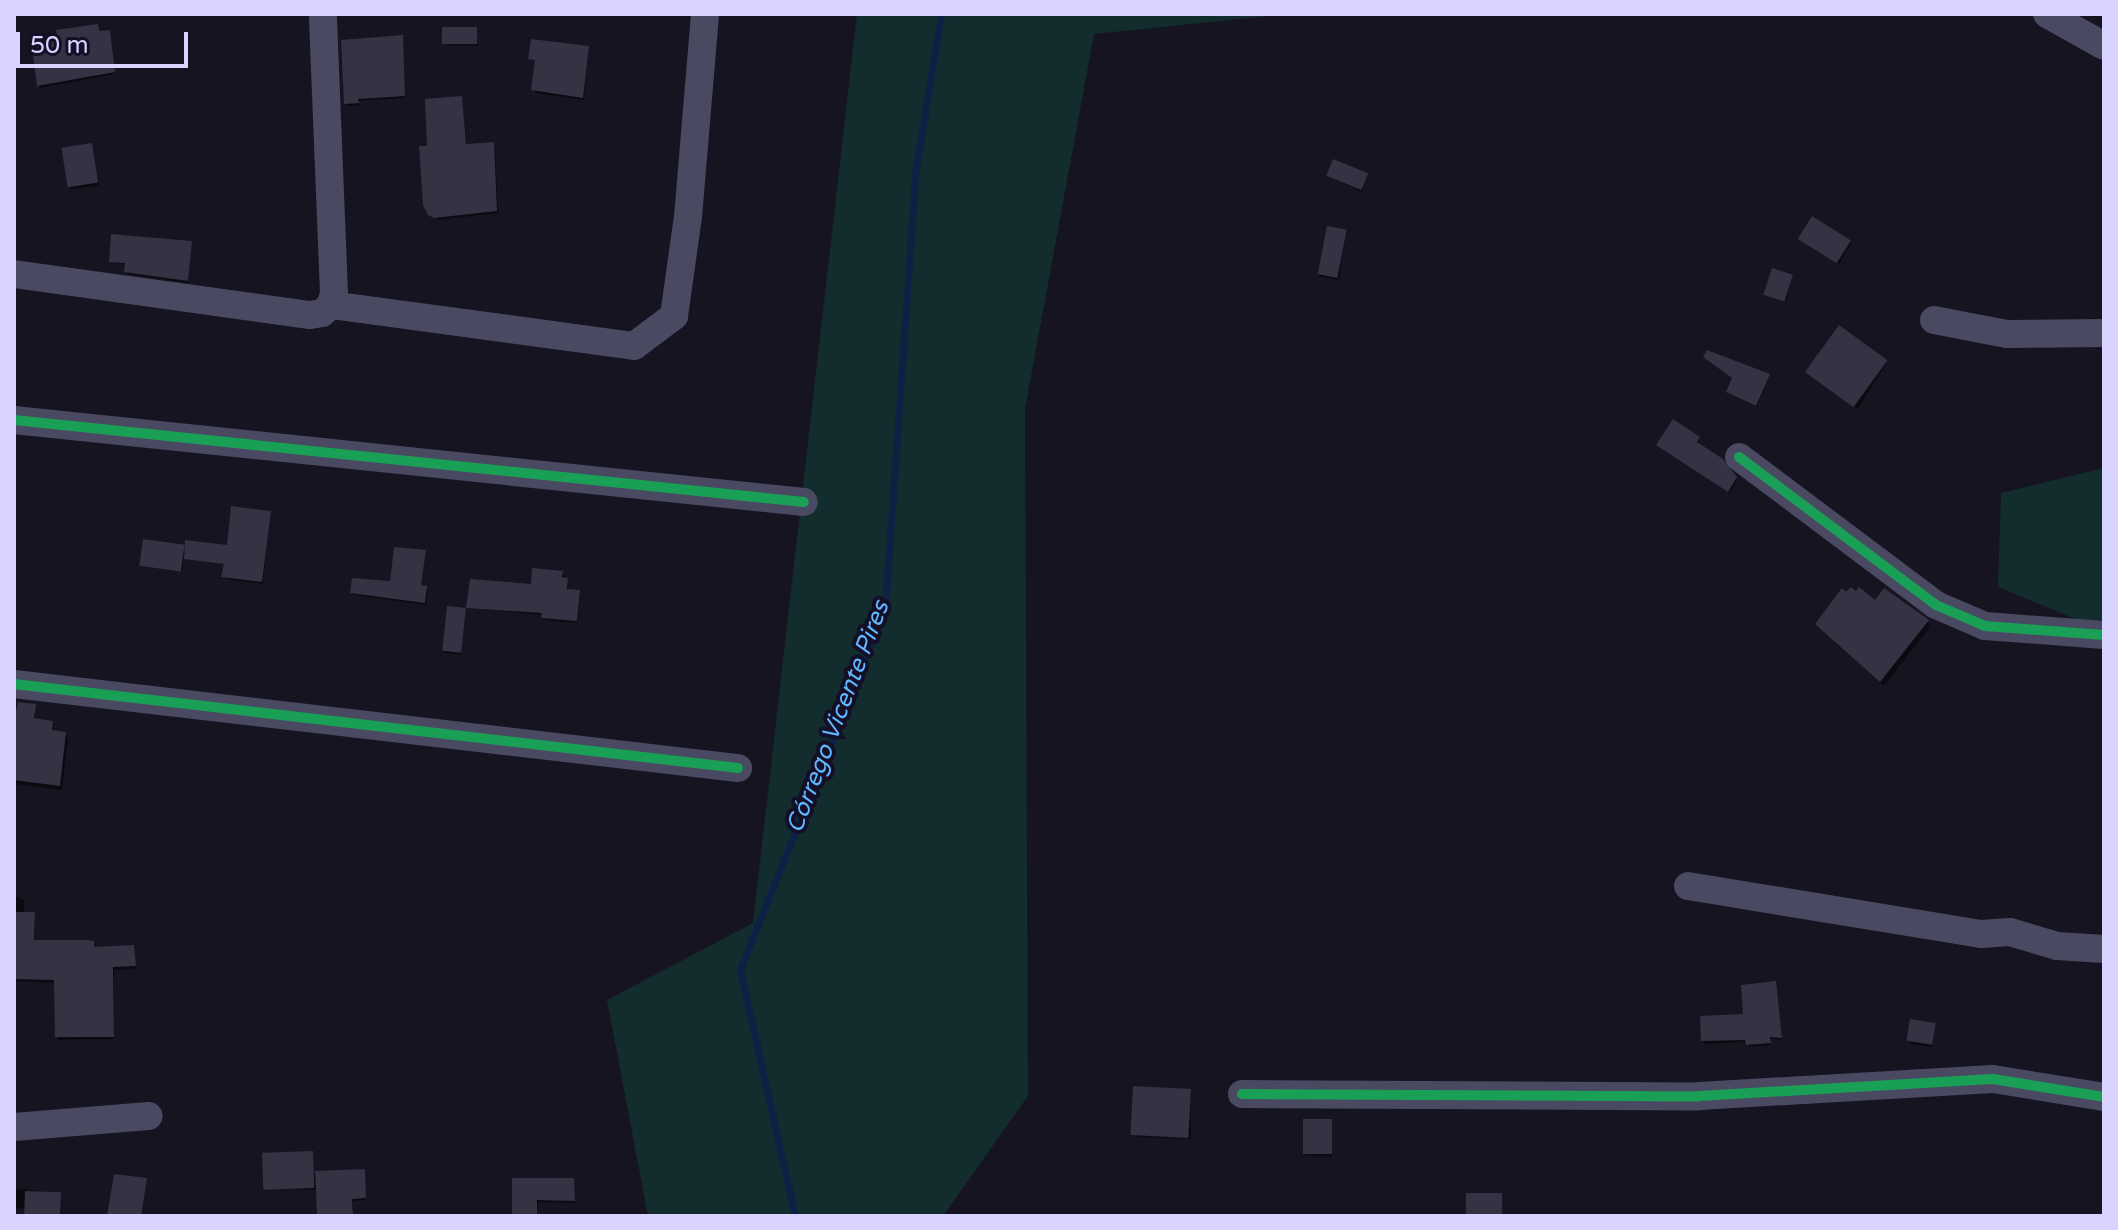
<!DOCTYPE html>
<meta charset="utf-8">
<style>
body{margin:0}
#map{position:relative;width:2118px;height:1230px;overflow:hidden;background:#161421;font-family:"Varela Round",sans-serif}
div>[style]{position:absolute}
.green>*{inset:0;background:#132c2d}
.shadow>*{inset:0;background:#0007}
.stream>*{height:7px;margin:-3.5px;padding:0 3.5px;transform-origin:3.5px;border-radius:3.5px;background:#0d2144}
.building>*{inset:0;background:#343243;transform-origin:0 0}
.minor>*{height:28px;margin:-14px;padding:0 14px;transform-origin:14px;border-radius:14px;background:#4a4962}
.cycleway>*{height:10px;margin:-5px;padding:0 5px;transform-origin:5px;border-radius:5px;background:#1a9f57}
span{translate:-50% -50%;white-space:nowrap;text-align:center;line-height:1.15;-webkit-text-stroke:8px #130f26;paint-order:stroke}
.water-label{font-size:24px;color:#62b6ff;font-style:italic}
.frame{position:absolute;inset:0;border:16px solid #d9d4ff;pointer-events:none}
.scale{position:absolute;left:16px;top:32px;width:172px;height:36px;box-sizing:border-box;border:4px solid #d9d4ff;border-top:0;padding-left:10px;font-size:24px;line-height:28px;white-space:nowrap;color:#d9d4ff;-webkit-text-stroke:6px #130f26;paint-order:stroke}
</style>
<div id="map">
<div class="green">
<div style="clip-path:polygon(857px 14px,1288px 14px,1094px 34px,1025px 409px,1028px 1096px,943px 1216px,648px 1216px,607px 1000px,753px 923px)"></div>
<div style="clip-path:polygon(2104px 468px,2104px 631px,1998px 587px,2001px 493px)"></div>
</div>
<div class="shadow">
<div style="clip-path:polygon(476px 29px,478px 46px,444px 45px)"></div>
<div style="clip-path:polygon(99px 33px,110px 35px,115px 74px,40px 88px,39px 85px)"></div>
<div style="clip-path:polygon(402px 37px,405px 98px,358px 101px,359px 106px,347px 106px,346px 104px)"></div>
<div style="clip-path:polygon(588px 48px,584px 100px,535px 93px,537px 62px,530px 58px)"></div>
<div style="clip-path:polygon(461px 98px,467px 146px,495px 147px,498px 213px,438px 220px,427px 208px,429px 148px)"></div>
<div style="clip-path:polygon(93px 148px,99px 185px,71px 190px,69px 187px)"></div>
<div style="clip-path:polygon(1367px 175px,1362px 192px,1328px 176px)"></div>
<div style="clip-path:polygon(1345px 232px,1339px 280px,1320px 277px,1319px 274px)"></div>
<div style="clip-path:polygon(1800px 239px,1849px 242px,1851px 244px,1839px 264px)"></div>
<div style="clip-path:polygon(191px 243px,188px 283px,128px 274px,127px 265px,111px 261px)"></div>
<div style="clip-path:polygon(1792px 276px,1786px 301px,1766px 293px)"></div>
<div style="clip-path:polygon(1707px 359px,1769px 376px,1757px 407px,1730px 394px,1734px 380px)"></div>
<div style="clip-path:polygon(1887px 362px,1858px 409px,1810px 375px)"></div>
<div style="clip-path:polygon(1699px 438px,1698px 445px,1737px 481px,1730px 493px,1658px 445px)"></div>
<div style="clip-path:polygon(270px 513px,263px 584px,225px 579px,234px 564px,184px 556px,182px 570px,142px 564px,183px 546px,186px 552px,228px 548px)"></div>
<div style="clip-path:polygon(424px 552px,421px 587px,428px 590px,426px 605px,354px 595px,352px 592px,391px 583px)"></div>
<div style="clip-path:polygon(562px 573px,569px 582px,568px 591px,580px 594px,578px 623px,545px 620px,544px 615px,468px 608px)"></div>
<div style="clip-path:polygon(1875px 603px,1927px 622px,1930px 627px,1884px 686px,1817px 624px)"></div>
<div style="clip-path:polygon(465px 610px,461px 655px,445px 653px,444px 651px)"></div>
<div style="clip-path:polygon(34px 706px,36px 721px,52px 723px,54px 732px,65px 734px,68px 739px,62px 790px,14px 784px,14px 723px)"></div>
<div style="clip-path:polygon(14px 896px,24px 900px,24px 914px,35px 917px,35px 942px,93px 943px,95px 949px,133px 947px,136px 969px,114px 970px,114px 1039px,58px 1040px,56px 983px,14px 981px)"></div>
<div style="clip-path:polygon(1775px 983px,1782px 1040px,1770px 1039px,1771px 1045px,1749px 1047px,1748px 1042px,1704px 1044px,1703px 1041px,1746px 1016px)"></div>
<div style="clip-path:polygon(1934px 1025px,1933px 1047px,1910px 1044px,1909px 1041px)"></div>
<div style="clip-path:polygon(1190px 1091px,1191px 1139px,1137px 1137px,1135px 1135px)"></div>
<div style="clip-path:polygon(1330px 1121px,1332px 1157px,1306px 1156px,1304px 1154px)"></div>
<div style="clip-path:polygon(313px 1156px,314px 1173px,364px 1171px,366px 1200px,353px 1201px,353px 1216px,321px 1216px,318px 1190px,267px 1189px,265px 1187px)"></div>
<div style="clip-path:polygon(514px 1180px,573px 1180px,575px 1203px,538px 1202px,537px 1216px,514px 1216px)"></div>
<div style="clip-path:polygon(14px 1188px,60px 1194px,62px 1216px,27px 1216px,27px 1209px,14px 1208px)"></div>
</div>
<div class="stream">
<div style="left:795px;top:1216px;width:253px;rotate:-102.6deg"></div>
<div style="left:740px;top:969px;width:389px;rotate:-68.1deg"></div>
<div style="left:885px;top:608px;width:441px;rotate:-86deg"></div>
<div style="left:916px;top:168px;width:156px;rotate:-80.8deg"></div>
</div>
<div class="building">
<div style="clip-path:polygon(98px 24px,99px 31px,110px 30px,115px 72px,37px 86px,31px 40px,57px 37px,56px 30px)"></div>
<div style="left:477px;top:27px;width:17px;height:35px;rotate:90deg"></div>
<div style="clip-path:polygon(403px 35px,405px 96px,358px 99px,359px 103px,344px 104px,341px 40px)"></div>
<div style="clip-path:polygon(531px 39px,589px 46px,583px 98px,531px 90px,535px 60px,528px 59px)"></div>
<div style="clip-path:polygon(462px 96px,466px 144px,494px 142px,497px 211px,434px 218px,428px 215px,423px 205px,419px 146px,427px 146px,425px 99px)"></div>
<div style="left:92px;top:143px;width:40px;height:31px;rotate:81deg"></div>
<div style="left:1333px;top:159px;width:38px;height:18px;rotate:22deg"></div>
<div style="left:1812px;top:216px;width:46px;height:27px;rotate:32deg"></div>
<div style="left:1327px;top:226px;width:20px;height:49px;rotate:11deg"></div>
<div style="clip-path:polygon(111px 234px,192px 241px,188px 281px,124px 272px,125px 263px,109px 262px)"></div>
<div style="left:1772px;top:268px;width:22px;height:28px;rotate:18deg"></div>
<div style="left:1839px;top:325px;width:60px;height:58px;rotate:36deg"></div>
<div style="clip-path:polygon(1707px 350px,1770px 374px,1756px 406px,1726px 392px,1732px 378px,1703px 357px)"></div>
<div style="clip-path:polygon(1673px 419px,1700px 437px,1697px 442px,1723px 459px,1737px 477px,1728px 492px,1656px 445px)"></div>
<div style="clip-path:polygon(231px 506px,271px 511px,262px 582px,221px 577px,224px 564px,184px 559px,185px 540px,227px 545px)"></div>
<div style="left:143px;top:539px;width:42px;height:27px;rotate:8deg"></div>
<div style="clip-path:polygon(394px 547px,426px 550px,421px 585px,427px 586px,425px 603px,350px 593px,352px 578px,390px 581px)"></div>
<div style="clip-path:polygon(532px 568px,563px 571px,562px 577px,568px 578px,567px 589px,580px 590px,577px 621px,541px 618px,542px 613px,466px 608px,470px 579px,531px 584px)"></div>
<div style="clip-path:polygon(1851px 587px,1856px 591px,1859px 587px,1875px 600px,1884px 588px,1929px 620px,1880px 682px,1815px 624px,1842px 588px,1846px 592px)"></div>
<div style="left:447px;top:606px;width:19px;height:45px;rotate:6deg"></div>
<div style="clip-path:polygon(18px 702px,36px 704px,34px 718px,53px 721px,52px 730px,66px 732px,60px 786px,14px 780px,14px 721px)"></div>
<div style="clip-path:polygon(14px 912px,35px 912px,34px 940px,86px 940px,94px 941px,94px 947px,134px 945px,136px 966px,113px 967px,114px 1037px,55px 1037px,54px 980px,14px 979px)"></div>
<div style="clip-path:polygon(1776px 981px,1782px 1038px,1770px 1037px,1771px 1043px,1746px 1045px,1745px 1040px,1701px 1041px,1700px 1016px,1743px 1014px,1741px 985px)"></div>
<div style="left:1910px;top:1019px;width:26px;height:22px;rotate:9deg"></div>
<div style="left:1133px;top:1086px;width:58px;height:49px;rotate:3deg"></div>
<div style="left:1303px;top:1119px;width:29px;height:35px"></div>
<div style="left:313px;top:1151px;width:37px;height:51px;rotate:88deg"></div>
<div style="clip-path:polygon(365px 1169px,366px 1198px,352px 1199px,353px 1216px,317px 1214px,315px 1171px)"></div>
<div style="clip-path:polygon(114px 1174px,147px 1178px,141px 1216px,107px 1216px)"></div>
<div style="clip-path:polygon(512px 1178px,574px 1178px,575px 1201px,537px 1200px,537px 1216px,512px 1216px)"></div>
<div style="left:25px;top:1191px;width:36px;height:25px;rotate:2deg"></div>
<div style="left:1466px;top:1193px;width:36px;height:23px"></div>
</div>
<div class="minor">
<div style="left:2047px;top:14px;width:65px;rotate:29.3deg"></div>
<div style="left:14px;top:274px;width:299px;rotate:7.9deg"></div>
<div style="left:310px;top:315px;width:12px;rotate:-9deg"></div>
<div style="left:322px;top:313px;width:12px;rotate:-42deg"></div>
<div style="left:331px;top:305px;width:12px;rotate:-76deg"></div>
<div style="left:334px;top:293px;width:279px;rotate:-92.3deg"></div>
<div style="left:331px;top:305px;width:306px;rotate:7.7deg"></div>
<div style="left:634px;top:346px;width:50px;rotate:-36.9deg"></div>
<div style="left:674px;top:316px;width:100px;rotate:-82deg"></div>
<div style="left:688px;top:217px;width:204px;rotate:-85.2deg"></div>
<div style="left:1934px;top:320px;width:74px;rotate:10.9deg"></div>
<div style="left:2007px;top:334px;width:97px;rotate:-0.6deg"></div>
<div style="left:14px;top:420px;width:794px;rotate:5.93deg"></div>
<div style="left:1739px;top:457px;width:246px;rotate:36.9deg"></div>
<div style="left:1936px;top:605px;width:53px;rotate:23.2deg"></div>
<div style="left:1985px;top:626px;width:119px;rotate:4.3deg"></div>
<div style="left:14px;top:684px;width:729px;rotate:6.62deg"></div>
<div style="left:1688px;top:886px;width:297px;rotate:9.3deg"></div>
<div style="left:1981px;top:934px;width:29px;rotate:-4deg"></div>
<div style="left:2010px;top:932px;width:49px;rotate:16.6deg"></div>
<div style="left:2057px;top:946px;width:47px;rotate:3.7deg"></div>
<div style="left:1242px;top:1094px;width:457px;rotate:0.3deg"></div>
<div style="left:1699px;top:1096px;width:294px;rotate:-3.3deg"></div>
<div style="left:1993px;top:1079px;width:112px;rotate:9.2deg"></div>
<div style="left:14px;top:1127px;width:135px;rotate:-4.7deg"></div>
</div>
<div class="cycleway">
<div style="left:14px;top:420px;width:794px;rotate:5.93deg"></div>
<div style="left:1739px;top:457px;width:246px;rotate:36.9deg"></div>
<div style="left:1936px;top:605px;width:53px;rotate:23.2deg"></div>
<div style="left:1985px;top:626px;width:119px;rotate:4.3deg"></div>
<div style="left:14px;top:684px;width:729px;rotate:6.62deg"></div>
<div style="left:1242px;top:1094px;width:457px;rotate:0.3deg"></div>
<div style="left:1699px;top:1096px;width:294px;rotate:-3.3deg"></div>
<div style="left:1993px;top:1079px;width:112px;rotate:9.2deg"></div>
</div>
<div class="water-label">
<span style="left:838px;top:717px;rotate:-69deg">Córrego Vicente Pires</span>
</div>
<div class="frame"></div>
<div class="scale">50 m</div>
</div>
